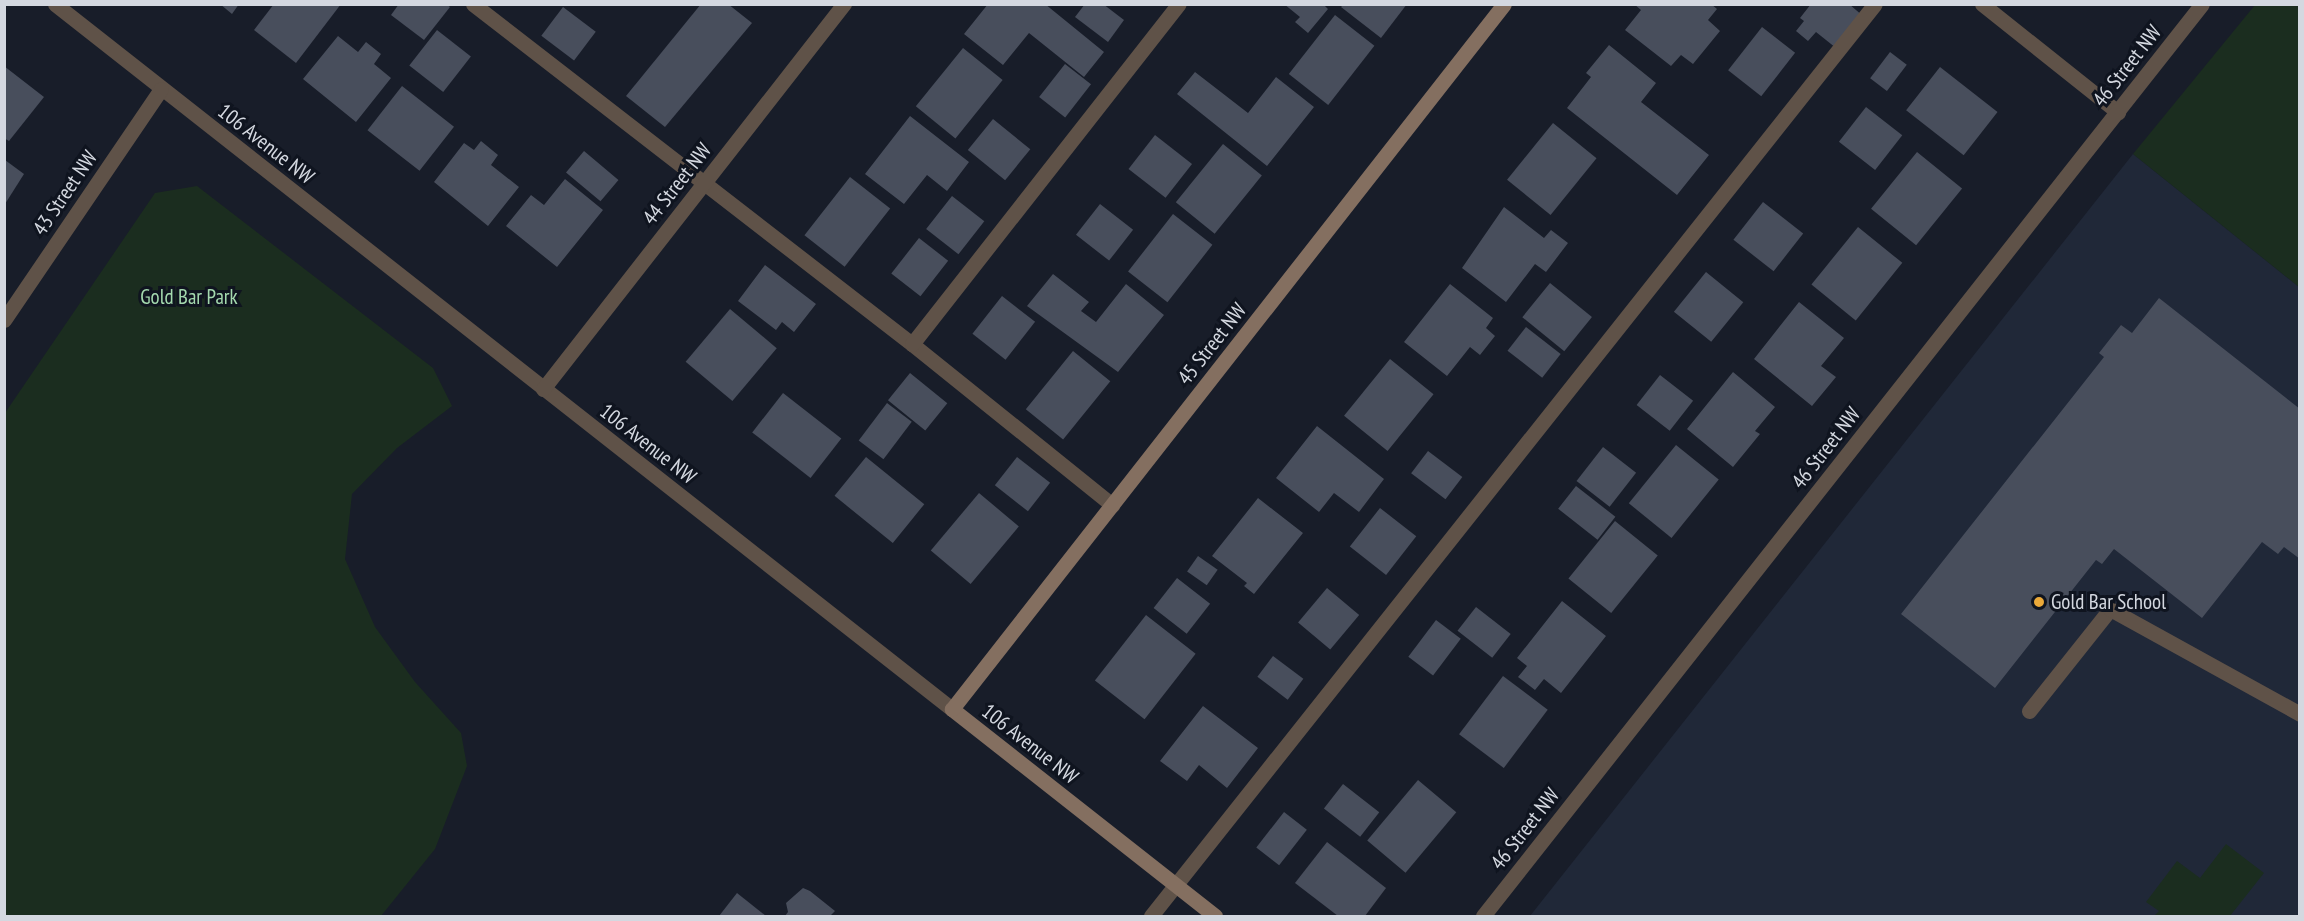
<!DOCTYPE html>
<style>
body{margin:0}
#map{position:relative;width:2304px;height:921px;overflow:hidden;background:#181d29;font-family:"PT Sans Narrow",sans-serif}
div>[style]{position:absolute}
.built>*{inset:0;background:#202838}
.green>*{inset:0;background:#1b2d1f}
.building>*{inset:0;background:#484e5c;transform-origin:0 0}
.lane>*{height:15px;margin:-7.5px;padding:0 7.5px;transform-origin:7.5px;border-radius:7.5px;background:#5f5248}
.street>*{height:15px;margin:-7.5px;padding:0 7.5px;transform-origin:7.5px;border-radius:7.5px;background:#5f5248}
.secondary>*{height:15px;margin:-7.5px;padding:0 7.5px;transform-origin:7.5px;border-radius:7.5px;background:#846f60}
.dots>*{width:16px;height:16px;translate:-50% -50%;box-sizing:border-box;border:3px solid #0f141f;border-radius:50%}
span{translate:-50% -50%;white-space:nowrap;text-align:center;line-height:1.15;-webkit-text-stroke:6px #0f141f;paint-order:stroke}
.street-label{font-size:21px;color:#d4d8e0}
.park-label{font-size:21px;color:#a4d9ae}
.poi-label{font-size:21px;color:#d4d8e0}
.left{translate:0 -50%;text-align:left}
.frame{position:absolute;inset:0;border:6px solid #d4d8e0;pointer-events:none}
</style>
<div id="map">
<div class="built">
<div style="clip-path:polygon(2133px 154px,2299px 287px,2299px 916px,1530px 916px)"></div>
</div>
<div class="green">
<div style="clip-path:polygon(2255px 5px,2299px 5px,2299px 287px,2133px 154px)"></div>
<div style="clip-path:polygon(197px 186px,433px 368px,452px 406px,397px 448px,352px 494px,345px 559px,375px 627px,415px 682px,461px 733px,467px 766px,435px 849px,381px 916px,5px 916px,5px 413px,155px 193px)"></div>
<div style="clip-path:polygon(2226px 844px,2264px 873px,2230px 916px,2154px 916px,2159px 911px,2146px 902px,2177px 861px,2200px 878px)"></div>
</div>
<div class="building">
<div style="clip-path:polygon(220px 4px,239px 4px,232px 14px)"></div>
<div style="clip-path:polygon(274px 4px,341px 4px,296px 63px,254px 30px)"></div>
<div style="clip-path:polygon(399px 4px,446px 4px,450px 7px,424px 40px,391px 15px)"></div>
<div style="clip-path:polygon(701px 4px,728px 4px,752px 23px,665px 127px,626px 96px)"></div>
<div style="clip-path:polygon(988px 4px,1045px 4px,1104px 52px,1084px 77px,1029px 33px,1003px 65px,964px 34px)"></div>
<div style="clip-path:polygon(1085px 4px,1103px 4px,1124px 20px,1108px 42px,1075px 17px)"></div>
<div style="clip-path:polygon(1284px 4px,1323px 4px,1328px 9px,1308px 33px,1295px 22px,1300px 17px)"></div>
<div style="clip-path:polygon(1344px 4px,1407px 4px,1381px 38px,1341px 7px)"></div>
<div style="clip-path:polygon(1634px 4px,1711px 4px,1717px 9px,1708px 20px,1720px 31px,1693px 64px,1681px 55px,1671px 66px,1625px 30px,1641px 10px)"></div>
<div style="clip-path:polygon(1811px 4px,1849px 4px,1863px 16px,1836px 48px,1816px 32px,1808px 41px,1796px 31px,1804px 21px,1800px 18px)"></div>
<div style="left:563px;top:7px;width:41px;height:36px;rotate:37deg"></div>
<div style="left:1335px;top:15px;width:50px;height:75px;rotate:38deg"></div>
<div style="left:1762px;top:27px;width:42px;height:55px;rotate:38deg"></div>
<div style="left:437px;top:30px;width:43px;height:45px;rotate:38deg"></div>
<div style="clip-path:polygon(338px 36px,358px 52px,366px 42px,381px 54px,374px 64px,391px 78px,356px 122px,303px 79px)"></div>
<div style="clip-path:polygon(1609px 45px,1656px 83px,1641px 102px,1709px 155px,1677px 195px,1567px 108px,1591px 77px,1586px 73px)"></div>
<div style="left:963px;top:48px;width:51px;height:75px;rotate:39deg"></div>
<div style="left:1890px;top:52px;width:21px;height:33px;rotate:37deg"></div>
<div style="left:1065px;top:64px;width:33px;height:42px;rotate:38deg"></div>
<div style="clip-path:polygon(4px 66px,44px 97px,9px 141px,4px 138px)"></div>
<div style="left:1940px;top:67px;width:73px;height:55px;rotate:38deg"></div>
<div style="clip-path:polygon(1195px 72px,1248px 113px,1276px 77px,1314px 107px,1267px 166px,1177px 94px)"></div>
<div style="left:402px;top:86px;width:66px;height:56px;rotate:38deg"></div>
<div style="left:1866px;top:107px;width:46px;height:44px;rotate:38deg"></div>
<div style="clip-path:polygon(910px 116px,969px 162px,947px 191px,927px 175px,904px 204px,865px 174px)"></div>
<div style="left:993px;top:119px;width:48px;height:40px;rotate:39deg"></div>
<div style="left:1553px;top:123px;width:56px;height:73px;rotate:39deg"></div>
<div style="left:1155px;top:135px;width:47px;height:43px;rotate:38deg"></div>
<div style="clip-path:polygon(481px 141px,498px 155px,491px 165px,519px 187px,488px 226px,434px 182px,464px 143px,474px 150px)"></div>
<div style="left:1223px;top:144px;width:50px;height:75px;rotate:39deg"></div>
<div style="left:584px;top:151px;width:45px;height:28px;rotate:40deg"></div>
<div style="left:1917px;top:152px;width:58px;height:73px;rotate:39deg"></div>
<div style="clip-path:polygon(5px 160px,24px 174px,5px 204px)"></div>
<div style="left:850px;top:177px;width:51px;height:74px;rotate:38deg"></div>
<div style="clip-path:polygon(565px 179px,603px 210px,557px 267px,506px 226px,531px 195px,544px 205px)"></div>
<div style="left:952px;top:196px;width:41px;height:42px;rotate:38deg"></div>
<div style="left:1763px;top:202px;width:51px;height:48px;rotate:38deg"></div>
<div style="left:1100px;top:204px;width:42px;height:39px;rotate:38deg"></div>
<div style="clip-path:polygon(1504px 207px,1544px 238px,1551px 230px,1568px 243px,1546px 272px,1535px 264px,1506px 302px,1462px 268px)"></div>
<div style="left:1173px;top:214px;width:50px;height:73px;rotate:38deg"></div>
<div style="left:1858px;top:227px;width:57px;height:74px;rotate:39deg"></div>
<div style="left:919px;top:238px;width:37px;height:45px;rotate:38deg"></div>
<div style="clip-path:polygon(765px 265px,816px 304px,794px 332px,782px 322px,776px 330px,738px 301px)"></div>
<div style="left:1706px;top:272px;width:48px;height:51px;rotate:39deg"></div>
<div style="clip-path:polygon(1053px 274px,1089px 302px,1081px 311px,1096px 322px,1126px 284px,1164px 315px,1118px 372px,1027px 306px)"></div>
<div style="left:1550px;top:283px;width:54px;height:44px;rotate:39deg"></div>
<div style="clip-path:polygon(1450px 284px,1493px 318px,1486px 328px,1495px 336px,1480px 355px,1470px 347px,1447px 376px,1404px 342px)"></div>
<div style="left:1002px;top:296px;width:42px;height:48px;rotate:38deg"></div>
<div style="clip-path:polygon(2159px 298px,2300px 409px,2300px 559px,2284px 547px,2278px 554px,2262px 542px,2202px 618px,2114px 549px,2102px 564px,2096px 560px,1995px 688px,1901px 614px,2104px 357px,2099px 353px,2121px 325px,2132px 333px)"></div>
<div style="clip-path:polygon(1799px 302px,1844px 338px,1821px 366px,1836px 377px,1812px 406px,1754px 359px)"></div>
<div style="left:730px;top:309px;width:61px;height:69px;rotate:40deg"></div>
<div style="left:1526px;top:327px;width:44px;height:30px;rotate:38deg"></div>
<div style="left:1073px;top:351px;width:48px;height:75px;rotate:39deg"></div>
<div style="left:1390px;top:359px;width:56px;height:73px;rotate:39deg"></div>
<div style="clip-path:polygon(1733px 372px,1775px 407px,1755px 431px,1760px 434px,1733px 467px,1687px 429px)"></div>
<div style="left:910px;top:373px;width:48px;height:35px;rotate:39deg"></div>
<div style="left:1660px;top:375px;width:42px;height:38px;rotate:38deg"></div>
<div style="left:783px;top:393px;width:74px;height:50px;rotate:38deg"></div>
<div style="left:887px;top:403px;width:31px;height:47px;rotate:37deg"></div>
<div style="clip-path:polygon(1317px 426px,1384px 479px,1359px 512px,1334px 493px,1319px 512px,1276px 478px)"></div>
<div style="left:1676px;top:445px;width:55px;height:75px;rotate:39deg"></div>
<div style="left:1603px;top:447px;width:42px;height:43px;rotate:38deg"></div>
<div style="left:1428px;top:451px;width:43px;height:28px;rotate:37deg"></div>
<div style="left:866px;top:457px;width:75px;height:50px;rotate:39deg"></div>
<div style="left:1017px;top:457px;width:42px;height:36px;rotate:38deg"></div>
<div style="left:1576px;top:486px;width:50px;height:29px;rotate:38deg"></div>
<div style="left:979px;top:493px;width:52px;height:75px;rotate:40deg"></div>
<div style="clip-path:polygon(1258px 498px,1303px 533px,1254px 594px,1244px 586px,1247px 583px,1212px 556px)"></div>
<div style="left:1380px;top:508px;width:46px;height:49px;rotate:38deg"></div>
<div style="left:1615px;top:521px;width:55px;height:74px;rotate:39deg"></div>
<div style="left:1198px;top:556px;width:24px;height:19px;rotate:35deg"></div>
<div style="left:1177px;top:578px;width:42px;height:38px;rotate:38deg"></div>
<div style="left:1327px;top:588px;width:42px;height:45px;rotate:40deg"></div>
<div style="clip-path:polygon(1562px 601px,1606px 636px,1561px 693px,1544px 679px,1535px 690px,1518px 677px,1527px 666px,1517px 658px)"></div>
<div style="left:1476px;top:607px;width:44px;height:30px;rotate:38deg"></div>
<div style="left:1146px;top:615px;width:63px;height:83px;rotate:38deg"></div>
<div style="left:1436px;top:620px;width:31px;height:46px;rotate:37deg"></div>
<div style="left:1273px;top:656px;width:38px;height:26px;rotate:37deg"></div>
<div style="left:1503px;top:676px;width:56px;height:73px;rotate:37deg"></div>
<div style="clip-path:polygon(1203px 706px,1258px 748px,1227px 788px,1199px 765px,1187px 781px,1160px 761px)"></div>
<div style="left:1418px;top:780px;width:50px;height:79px;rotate:40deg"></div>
<div style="left:1343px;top:784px;width:46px;height:31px;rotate:38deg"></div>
<div style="left:1284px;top:812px;width:29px;height:45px;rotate:38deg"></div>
<div style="clip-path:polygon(1327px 842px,1386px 888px,1365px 916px,1338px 916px,1295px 883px)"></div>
<div style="clip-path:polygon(803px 888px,810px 891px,835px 911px,830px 916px,785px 916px,788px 912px,786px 903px)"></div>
<div style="clip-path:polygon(737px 893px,766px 916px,719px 916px)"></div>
</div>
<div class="lane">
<div style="left:473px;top:4px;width:555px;rotate:37.76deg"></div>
<div style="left:912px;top:344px;width:257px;rotate:38.8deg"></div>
<div style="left:912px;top:344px;width:432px;rotate:-51.9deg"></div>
<div style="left:2029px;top:711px;width:130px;rotate:-51.5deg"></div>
<div style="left:2110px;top:609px;width:217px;rotate:28.9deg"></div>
<div style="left:1151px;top:916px;width:1164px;rotate:-51.56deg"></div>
</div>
<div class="street">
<div style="left:55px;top:4px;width:1141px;rotate:38.17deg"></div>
<div style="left:1982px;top:4px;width:174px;rotate:38.5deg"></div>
<div style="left:4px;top:320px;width:279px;rotate:-55.8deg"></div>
<div style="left:543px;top:389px;width:489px;rotate:-52deg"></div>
<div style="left:1483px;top:916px;width:1161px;rotate:-51.75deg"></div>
</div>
<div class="secondary">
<div style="left:1215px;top:916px;width:335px;rotate:-141.8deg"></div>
<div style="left:952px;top:709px;width:895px;rotate:-51.94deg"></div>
</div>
<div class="dots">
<div style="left:2039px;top:602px;background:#eba939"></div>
</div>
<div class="street-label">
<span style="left:2127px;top:66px;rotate:-52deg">46 Street NW</span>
<span style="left:266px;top:144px;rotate:38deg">106 Avenue NW</span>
<span style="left:677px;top:184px;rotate:-52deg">44 Street NW</span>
<span style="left:65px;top:193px;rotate:-56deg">43 Street NW</span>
<span style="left:1212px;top:344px;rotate:-52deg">45 Street NW</span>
<span style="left:648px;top:444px;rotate:38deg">106 Avenue NW</span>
<span style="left:1826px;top:448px;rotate:-52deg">46 Street NW</span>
<span style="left:1030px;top:744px;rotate:38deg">106 Avenue NW</span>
<span style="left:1525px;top:829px;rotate:-52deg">46 Street NW</span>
</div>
<div class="park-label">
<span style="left:189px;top:297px">Gold Bar Park</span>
</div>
<div class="poi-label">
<span class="left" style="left:2051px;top:602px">Gold Bar School</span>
</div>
<div class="frame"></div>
</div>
